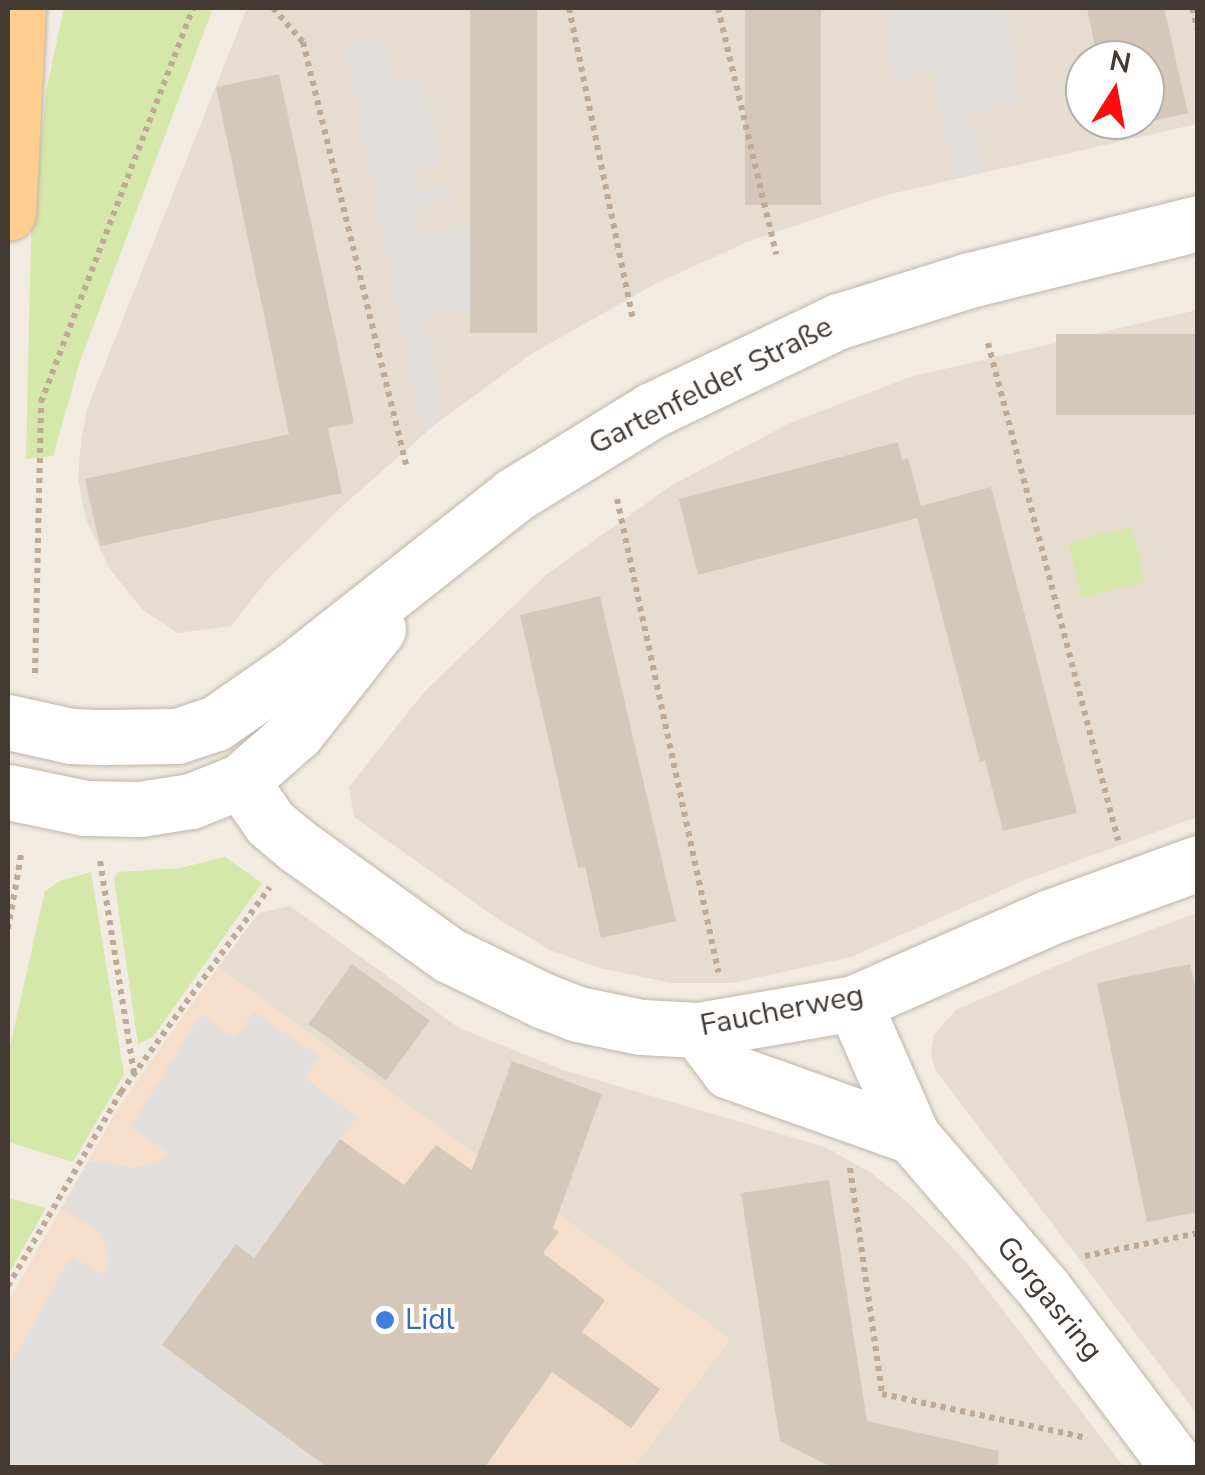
<!DOCTYPE html>
<meta charset="utf-8">
<style>
body{margin:0}
#map{position:relative;width:1205px;height:1475px;overflow:hidden;background:#f1ebe2;font-family:"Nunito Sans",sans-serif}
div>[style]{position:absolute}
.residential>*{inset:0;background:#e6dcd0}
.commercial>*{inset:0;background:#f5decc}
.green>*{inset:0;background:#d5e7a9;transform-origin:0 0}
.parking>*{inset:0;background:#e2dedb}
.building>*{inset:0;background:#d6c7bb;transform-origin:0 0}
.path>*{height:6px;margin-top:-3px;transform-origin:0;background:repeating-linear-gradient(90deg,#bfaa96 0 5px,transparent 0 10px)}
.roads{filter:drop-shadow(0 0 2px #c0b4a8) drop-shadow(0 0 2px #c0b4a8)}
.minor>*{height:55px;margin:-27.5px;padding:0 27.5px;transform-origin:27.5px;border-radius:27.5px;background:#fff}
.major>*{height:55px;margin:-27.5px;padding:0 27.5px;transform-origin:27.5px;border-radius:27.5px;background:#ffce8e}
.dots>*{width:28px;height:28px;translate:-50% -50%;box-sizing:border-box;border:5px solid #fff;border-radius:50%}
span{translate:-50% -50%;white-space:nowrap;text-align:center;line-height:1.15;-webkit-text-stroke:8px #fff;paint-order:stroke}
.street-label{font-size:30px;color:#433a33}
.shop-label{font-size:30px;color:#366cbe}
.left{translate:0 -50%;text-align:left}
.frame{position:absolute;inset:0;border:10px solid #433a33;pointer-events:none}
.north{position:absolute;left:1065px;top:40px;width:100px;height:100px;box-sizing:border-box;background:#fff;border:2px solid #b4b0ad;border-radius:50%;rotate:11deg;font-size:28px;font-weight:700;line-height:40px;text-align:center;color:#433a33}
.north::after{content:'';display:block;margin:auto;width:35px;height:45px;background:#fd0e0d;clip-path:polygon(50% 0,100% 100%,50% 72%,0 100%)}
</style>
<div id="map">
<div class="residential">
<div style="clip-path:polygon(evenodd,247px 8px,1197px 8px,1197px 124px,886px 195px,747px 242px,655px 284px,531px 354px,433px 426px,337px 511px,268px 579px,231px 626px,178px 633px,142px 609px,110px 569px,86px 520px,78px 478px,81px 442px,87px 409px,247px 8px,1085px 60px,1145px 60px,1145px 120px,1085px 120px,1085px 60px)"></div>
<div style="clip-path:polygon(1197px 310px,1197px 817px,1027px 879px,851px 957px,733px 983px,671px 983px,600px 968px,550px 950px,495px 917px,354px 817px,349px 787px,424px 692px,546px 575px,672px 485px,790px 423px,910px 377px)"></div>
<div style="clip-path:polygon(290px 906px,459px 1028px,563px 1070px,825px 1147px,873px 1174px,913px 1207px,965px 1261px,1124px 1467px,634px 1467px,730px 1339px,218px 967px,259px 913px)"></div>
<div style="clip-path:polygon(1197px 913px,1197px 1414px,936px 1071px,931px 1054px,934px 1035px,956px 1010px,1077px 957px)"></div>
</div>
<div class="commercial">
<div style="clip-path:polygon(218px 967px,730px 1339px,634px 1467px,8px 1468px,8px 1302px,117px 1110px)"></div>
</div>
<div class="green">
<div style="clip-path:polygon(64px 8px,213px 8px,80px 361px,53px 456px,26px 459px,31px 237px,46px 92px)"></div>
<div style="left:1132px;top:527px;width:57px;height:65px;rotate:77deg"></div>
<div style="clip-path:polygon(225px 857px,262px 883px,153px 1037px,138px 1044px,114px 879px,118px 872px,180px 868px)"></div>
<div style="clip-path:polygon(91px 872px,124px 1074px,73px 1162px,8px 1142px,8px 1056px,45px 891px,60px 881px)"></div>
<div style="clip-path:polygon(8px 1198px,46px 1208px,8px 1275px)"></div>
</div>
<div class="parking">
<div style="clip-path:polygon(882px 8px,1005px 8px,1021px 104px,969px 113px,982px 171px,952px 178px,935px 73px,894px 79px)"></div>
<div style="clip-path:polygon(384px 38px,392px 82px,424px 77px,440px 165px,411px 172px,416px 192px,453px 186px,451px 200px,416px 207px,420px 232px,468px 224px,482px 309px,426px 318px,442px 419px,423px 435px,345px 46px)"></div>
<div style="clip-path:polygon(254px 1012px,320px 1057px,305px 1078px,357px 1117px,254px 1258px,235px 1245px,162px 1345px,328px 1467px,8px 1468px,8px 1369px,71px 1256px,103px 1274px,108px 1268px,108px 1250px,98px 1231px,61px 1209px,89px 1161px,134px 1168px,160px 1162px,167px 1152px,130px 1127px,201px 1014px,235px 1038px)"></div>
</div>
<div class="building">
<div style="left:470px;top:8px;width:67px;height:325px"></div>
<div style="left:745px;top:8px;width:76px;height:197px"></div>
<div style="clip-path:polygon(1087px 8px,1164px 8px,1188px 113px,1113px 130px,1111px 120px,1145px 120px,1145px 60px,1098px 60px)"></div>
<div style="clip-path:polygon(279px 74px,354px 423px,328px 428px,342px 493px,100px 546px,85px 479px,289px 434px,216px 87px)"></div>
<div style="left:1198px;top:334px;width:81px;height:142px;rotate:90deg"></div>
<div style="clip-path:polygon(898px 442px,902px 460px,908px 458px,921px 506px,991px 487px,1077px 813px,1003px 831px,985px 760px,980px 762px,917px 518px,698px 575px,679px 499px)"></div>
<div style="clip-path:polygon(600px 596px,676px 921px,601px 938px,585px 867px,578px 868px,520px 615px)"></div>
<div style="left:352px;top:964px;width:96px;height:74px;rotate:36deg"></div>
<div style="clip-path:polygon(1190px 964px,1198px 998px,1198px 1212px,1147px 1222px,1097px 983px)"></div>
<div style="clip-path:polygon(512px 1061px,602px 1094px,553px 1228px,559px 1232px,543px 1253px,605px 1300px,582px 1332px,660px 1389px,631px 1428px,552px 1372px,484px 1468px,328px 1468px,162px 1345px,236px 1244px,254px 1258px,340px 1139px,404px 1185px,436px 1145px,472px 1170px)"></div>
<div style="clip-path:polygon(829px 1180px,867px 1421px,999px 1451px,997px 1468px,833px 1468px,780px 1441px,741px 1193px)"></div>
</div>
<div class="path">
<div style="left:273px;top:8px;width:45px;rotate:48.6deg"></div>
<div style="left:303px;top:42px;width:435px;rotate:76.3deg"></div>
<div style="left:569px;top:8px;width:318px;rotate:78.4deg"></div>
<div style="left:718px;top:8px;width:253px;rotate:76.7deg"></div>
<div style="left:1192px;top:8px;width:23px;rotate:75deg"></div>
<div style="left:988px;top:343px;width:514px;rotate:75.34deg"></div>
<div style="left:617px;top:499px;width:484px;rotate:77.9deg"></div>
<div style="left:35px;top:673px;width:271px;rotate:-88.7deg"></div>
<div style="left:41px;top:402px;width:422px;rotate:-68.9deg"></div>
<div style="left:100px;top:861px;width:215px;rotate:80.9deg"></div>
<div style="left:8px;top:929px;width:80px;rotate:-80deg"></div>
<div style="left:850px;top:1168px;width:228px;rotate:81.9deg"></div>
<div style="left:882px;top:1394px;width:210px;rotate:12.1deg"></div>
<div style="left:1085px;top:1256px;width:115px;rotate:-11.5deg"></div>
<div style="left:8px;top:1286px;width:225px;rotate:-59.8deg"></div>
<div style="left:121px;top:1092px;width:253px;rotate:-54deg"></div>
</div>
<div class="roads">
<div class="minor">
<div style="left:8px;top:722px;width:65px;rotate:12.5deg"></div>
<div style="left:71px;top:736px;width:34px;rotate:2deg"></div>
<div style="left:105px;top:737px;width:72px;rotate:-0.8deg"></div>
<div style="left:177px;top:736px;width:41px;rotate:-18.4deg"></div>
<div style="left:216px;top:723px;width:95px;rotate:-34.7deg"></div>
<div style="left:294px;top:669px;width:280px;rotate:-38.3deg"></div>
<div style="left:514px;top:495px;width:162px;rotate:-31.6deg"></div>
<div style="left:652px;top:410px;width:207px;rotate:-25.5deg"></div>
<div style="left:839px;top:321px;width:137px;rotate:-17.4deg"></div>
<div style="left:970px;top:280px;width:235px;rotate:-14deg"></div>
<div style="left:241px;top:781px;width:51px;rotate:55.4deg"></div>
<div style="left:270px;top:823px;width:38px;rotate:40deg"></div>
<div style="left:299px;top:847px;width:185px;rotate:35.8deg"></div>
<div style="left:449px;top:955px;width:106px;rotate:25.8deg"></div>
<div style="left:544px;top:1001px;width:36px;rotate:21deg"></div>
<div style="left:578px;top:1014px;width:64px;rotate:11.7deg"></div>
<div style="left:641px;top:1027px;width:57px;rotate:3deg"></div>
<div style="left:698px;top:1030px;width:158px;rotate:-9.8deg"></div>
<div style="left:854px;top:1003px;width:214px;rotate:-23.7deg"></div>
<div style="left:1050px;top:917px;width:158px;rotate:-20deg"></div>
<div style="left:8px;top:792px;width:79px;rotate:11.7deg"></div>
<div style="left:85px;top:808px;width:55px;rotate:1deg"></div>
<div style="left:140px;top:809px;width:52px;rotate:-8.9deg"></div>
<div style="left:191px;top:801px;width:54px;rotate:-21.8deg"></div>
<div style="left:241px;top:781px;width:74px;rotate:-41.2deg"></div>
<div style="left:297px;top:732px;width:131px;rotate:-51.8deg"></div>
<div style="left:854px;top:1003px;width:145px;rotate:66.4deg"></div>
<div style="left:912px;top:1136px;width:202px;rotate:49.2deg"></div>
<div style="left:1044px;top:1289px;width:224px;rotate:53deg"></div>
<div style="left:698px;top:1030px;width:51px;rotate:52.9deg"></div>
<div style="left:729px;top:1071px;width:194px;rotate:19.6deg"></div>
</div>
<div class="major">
<div style="left:8px;top:213px;width:205px;rotate:-87.2deg"></div>
</div>
</div>
<div class="dots">
<div style="left:385px;top:1320px;background:#3f7fe0"></div>
</div>
<div class="street-label">
<span style="left:711px;top:386px;rotate:-27deg">Gartenfelder Straße</span>
<span style="left:782px;top:1011px;rotate:-11deg">Faucherweg</span>
<span style="left:1049px;top:1299px;rotate:51deg">Gorgasring</span>
</div>
<div class="shop-label">
<span class="left" style="left:405px;top:1320px">Lidl</span>
</div>
<div class="frame"></div>
<div class="north">N</div>
</div>
